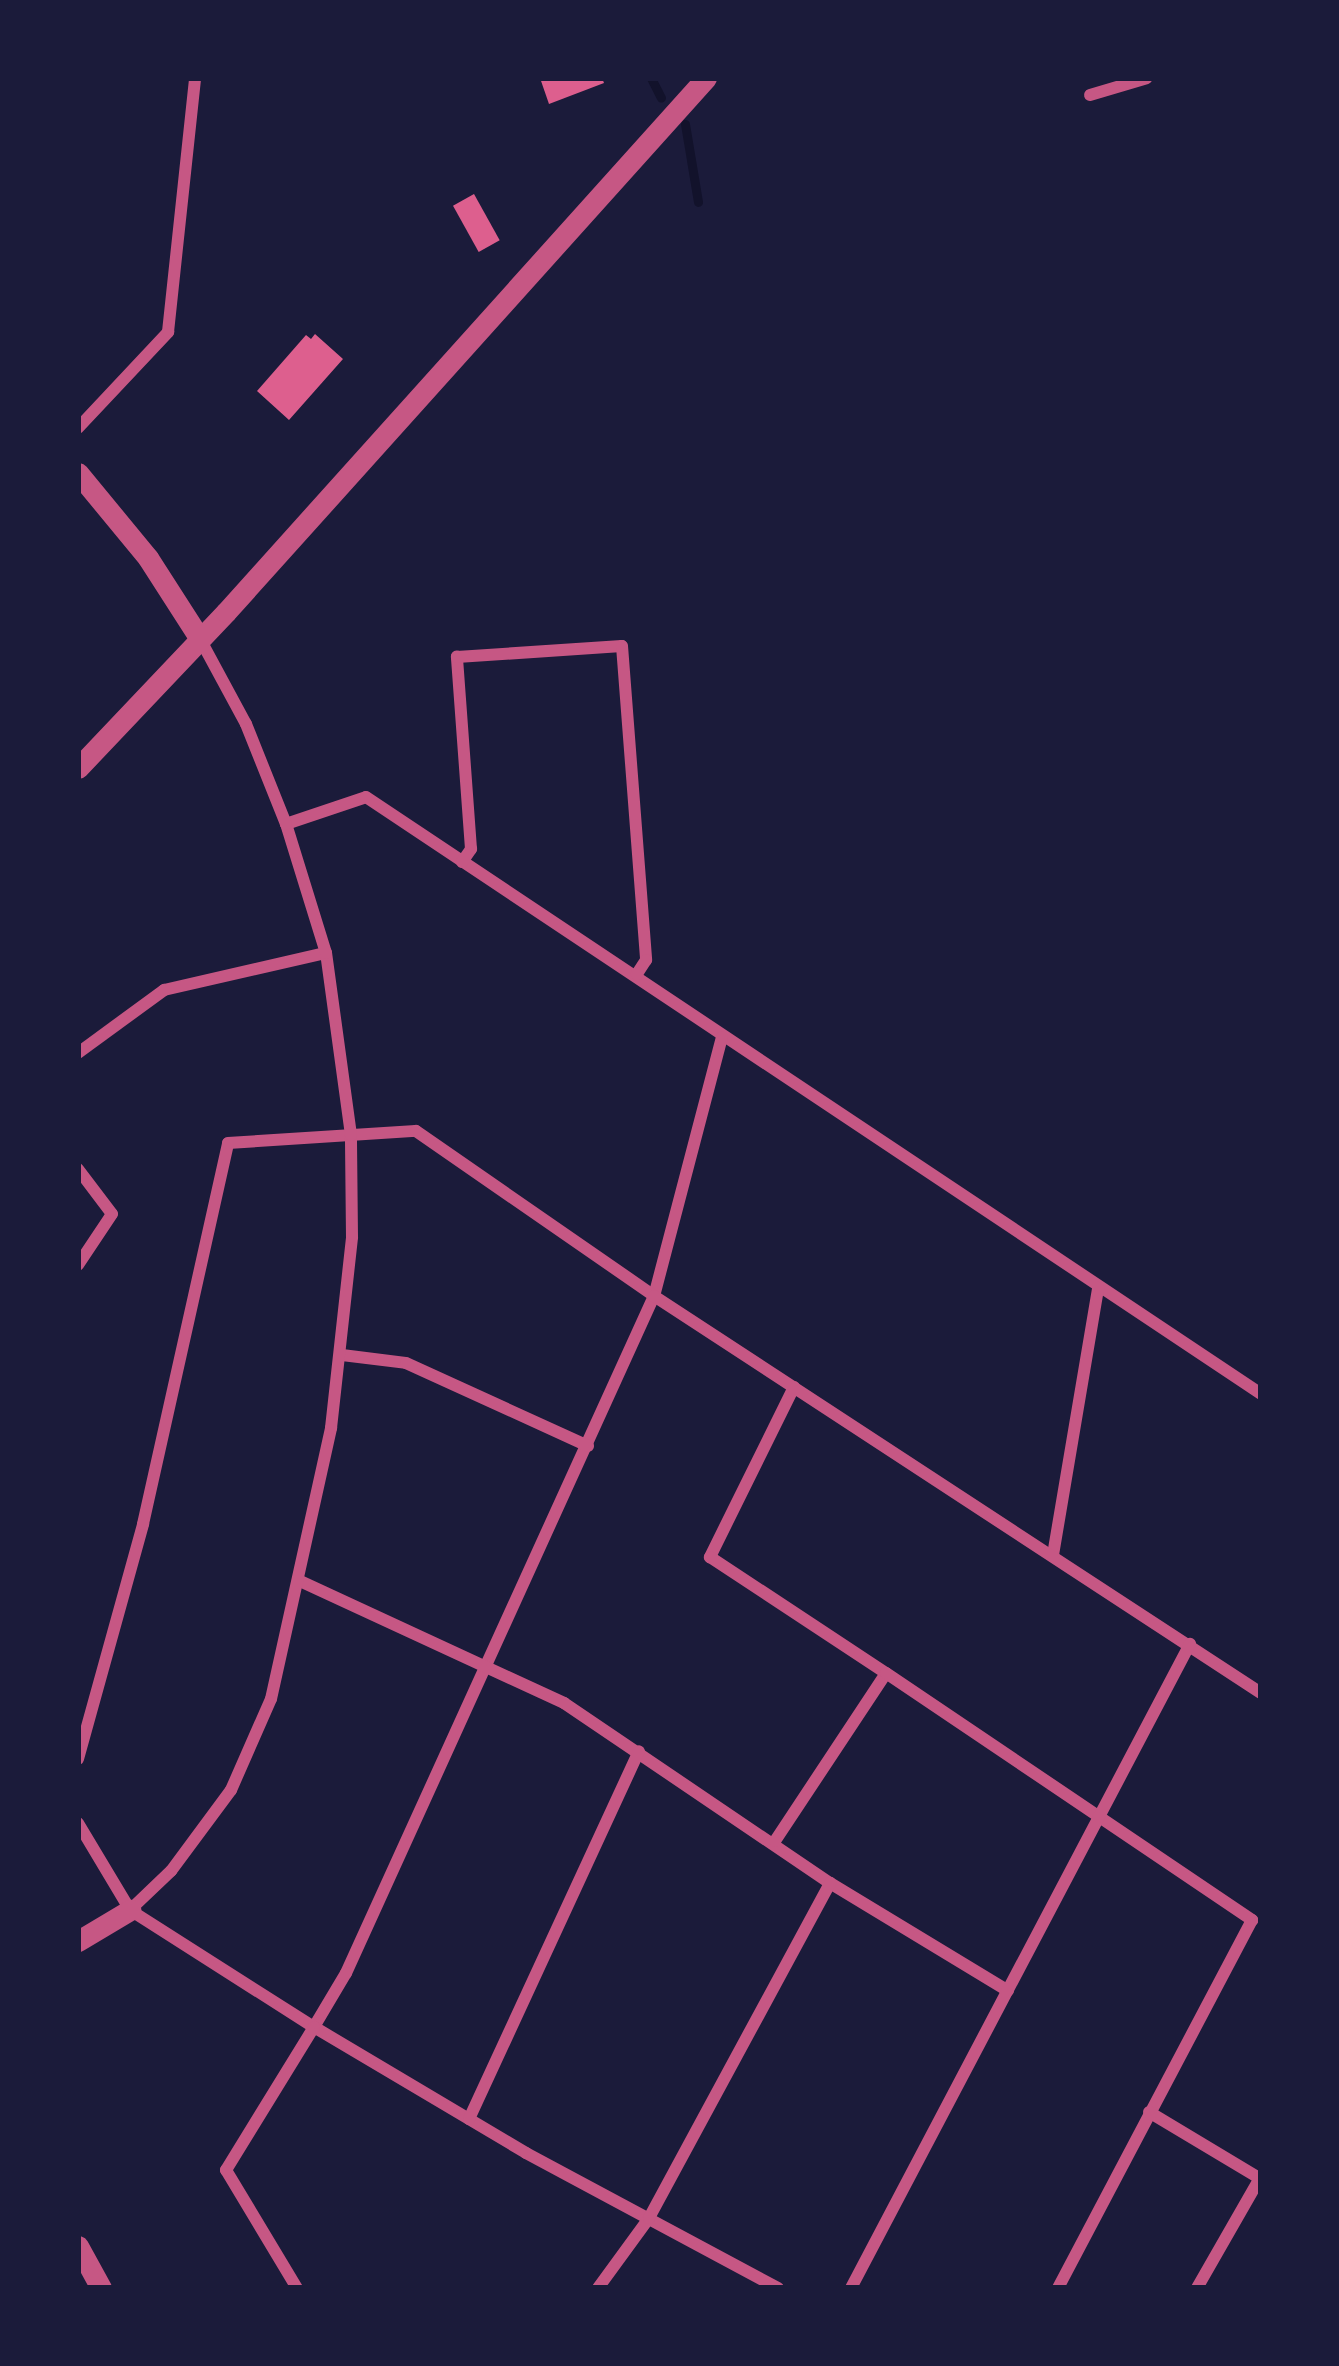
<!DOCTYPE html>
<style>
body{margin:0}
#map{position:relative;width:1339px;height:2366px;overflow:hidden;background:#1b1b3a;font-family:Cabin,sans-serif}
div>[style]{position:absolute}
.stream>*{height:9px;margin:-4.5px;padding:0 4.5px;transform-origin:4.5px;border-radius:4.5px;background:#12122b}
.building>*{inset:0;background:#dd5f8e;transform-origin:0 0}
.minor>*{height:12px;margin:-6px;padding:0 6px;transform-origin:6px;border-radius:6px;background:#c65784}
.tertiary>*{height:21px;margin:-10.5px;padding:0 10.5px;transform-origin:10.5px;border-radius:10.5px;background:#c65784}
span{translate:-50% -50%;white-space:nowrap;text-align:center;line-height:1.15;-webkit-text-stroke:9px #1b1b3a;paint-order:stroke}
.frame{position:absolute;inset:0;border:81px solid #1b1b3a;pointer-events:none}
</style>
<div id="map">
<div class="stream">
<div style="left:651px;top:78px;width:22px;rotate:63deg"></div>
<div style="left:685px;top:124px;width:79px;rotate:80.5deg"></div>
</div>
<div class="building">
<div style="clip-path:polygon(540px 78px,602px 78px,604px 83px,549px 104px)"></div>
<div style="left:474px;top:194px;width:53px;height:24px;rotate:61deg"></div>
<div style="clip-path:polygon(315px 334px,343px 359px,289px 420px,257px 391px,306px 335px,311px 339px)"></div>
</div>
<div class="minor">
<div style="left:1090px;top:95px;width:59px;rotate:-16.6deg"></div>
<div style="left:78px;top:428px;width:132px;rotate:-46.8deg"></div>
<div style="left:168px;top:332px;width:255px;rotate:-83.9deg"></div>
<div style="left:286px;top:824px;width:84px;rotate:-18.6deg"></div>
<div style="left:366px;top:797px;width:1076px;rotate:33.7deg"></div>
<div style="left:462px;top:862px;width:16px;rotate:-55deg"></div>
<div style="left:471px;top:849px;width:193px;rotate:-94.2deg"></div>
<div style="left:457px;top:657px;width:165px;rotate:-3.8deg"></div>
<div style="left:622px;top:646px;width:315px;rotate:85.6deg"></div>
<div style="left:646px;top:960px;width:17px;rotate:123deg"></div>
<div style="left:722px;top:1037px;width:268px;rotate:104.7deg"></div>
<div style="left:654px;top:1296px;width:744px;rotate:114.46deg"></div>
<div style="left:346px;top:1973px;width:63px;rotate:120.7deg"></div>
<div style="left:314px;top:2027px;width:247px;rotate:30.7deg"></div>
<div style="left:526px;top:2153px;width:286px;rotate:28.2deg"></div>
<div style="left:78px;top:1053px;width:107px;rotate:-36.2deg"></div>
<div style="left:164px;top:990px;width:166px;rotate:-12.9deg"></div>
<div style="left:78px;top:1169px;width:56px;rotate:52.9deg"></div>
<div style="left:112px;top:1214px;width:61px;rotate:123.7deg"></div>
<div style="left:342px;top:1355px;width:64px;rotate:7.1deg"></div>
<div style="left:406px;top:1363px;width:200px;rotate:24.5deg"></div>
<div style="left:794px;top:1387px;width:190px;rotate:116.3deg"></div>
<div style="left:710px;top:1557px;width:211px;rotate:33.4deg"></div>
<div style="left:1053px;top:1555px;width:271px;rotate:-80.4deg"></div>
<div style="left:300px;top:1581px;width:291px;rotate:24.8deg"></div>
<div style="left:564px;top:1703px;width:321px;rotate:34.1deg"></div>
<div style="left:830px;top:1883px;width:208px;rotate:31.2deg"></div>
<div style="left:78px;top:1759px;width:244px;rotate:-74.5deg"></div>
<div style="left:143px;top:1524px;width:390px;rotate:-77.4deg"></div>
<div style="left:228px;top:1143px;width:188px;rotate:-3.7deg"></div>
<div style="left:416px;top:1131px;width:290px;rotate:34.7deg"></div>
<div style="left:654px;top:1296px;width:725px;rotate:33.19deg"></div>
<div style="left:78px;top:1823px;width:101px;rotate:59.1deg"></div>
<div style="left:130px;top:1910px;width:218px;rotate:32.5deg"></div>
<div style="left:314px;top:2027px;width:168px;rotate:121.6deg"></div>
<div style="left:226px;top:2170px;width:138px;rotate:59deg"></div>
<div style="left:775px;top:1841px;width:201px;rotate:-56.5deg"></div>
<div style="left:886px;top:1673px;width:442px;rotate:34deg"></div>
<div style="left:1252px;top:1920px;width:416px;rotate:117.8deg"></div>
<div style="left:130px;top:1910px;width:57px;rotate:-43.6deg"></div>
<div style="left:171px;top:1871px;width:101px;rotate:-53.5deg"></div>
<div style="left:231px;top:1790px;width:99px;rotate:-66.3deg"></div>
<div style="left:271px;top:1699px;width:278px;rotate:-77.5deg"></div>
<div style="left:331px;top:1428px;width:192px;rotate:-83.7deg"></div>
<div style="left:352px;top:1237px;width:102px;rotate:-90.6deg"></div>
<div style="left:351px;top:1135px;width:184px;rotate:-97.8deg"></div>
<div style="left:326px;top:953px;width:135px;rotate:-107.2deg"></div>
<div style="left:286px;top:824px;width:108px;rotate:-111.8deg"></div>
<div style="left:246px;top:724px;width:97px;rotate:-118.4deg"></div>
<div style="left:1149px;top:2112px;width:131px;rotate:30.9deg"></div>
<div style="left:469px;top:2119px;width:405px;rotate:-65.2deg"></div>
<div style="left:598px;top:2288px;width:87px;rotate:-53.9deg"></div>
<div style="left:649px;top:2218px;width:381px;rotate:-61.6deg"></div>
<div style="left:851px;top:2288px;width:728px;rotate:-62.24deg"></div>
<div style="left:1197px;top:2288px;width:127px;rotate:-60.2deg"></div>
</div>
<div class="tertiary">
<div style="left:78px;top:473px;width:110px;rotate:50.5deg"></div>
<div style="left:148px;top:558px;width:96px;rotate:57.3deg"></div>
<div style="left:78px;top:768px;width:215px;rotate:-46.5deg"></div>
<div style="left:226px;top:612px;width:718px;rotate:-48.05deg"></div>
<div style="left:78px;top:1941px;width:61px;rotate:-30.8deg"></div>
<div style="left:78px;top:2246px;width:48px;rotate:61.3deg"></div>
</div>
<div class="frame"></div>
</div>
